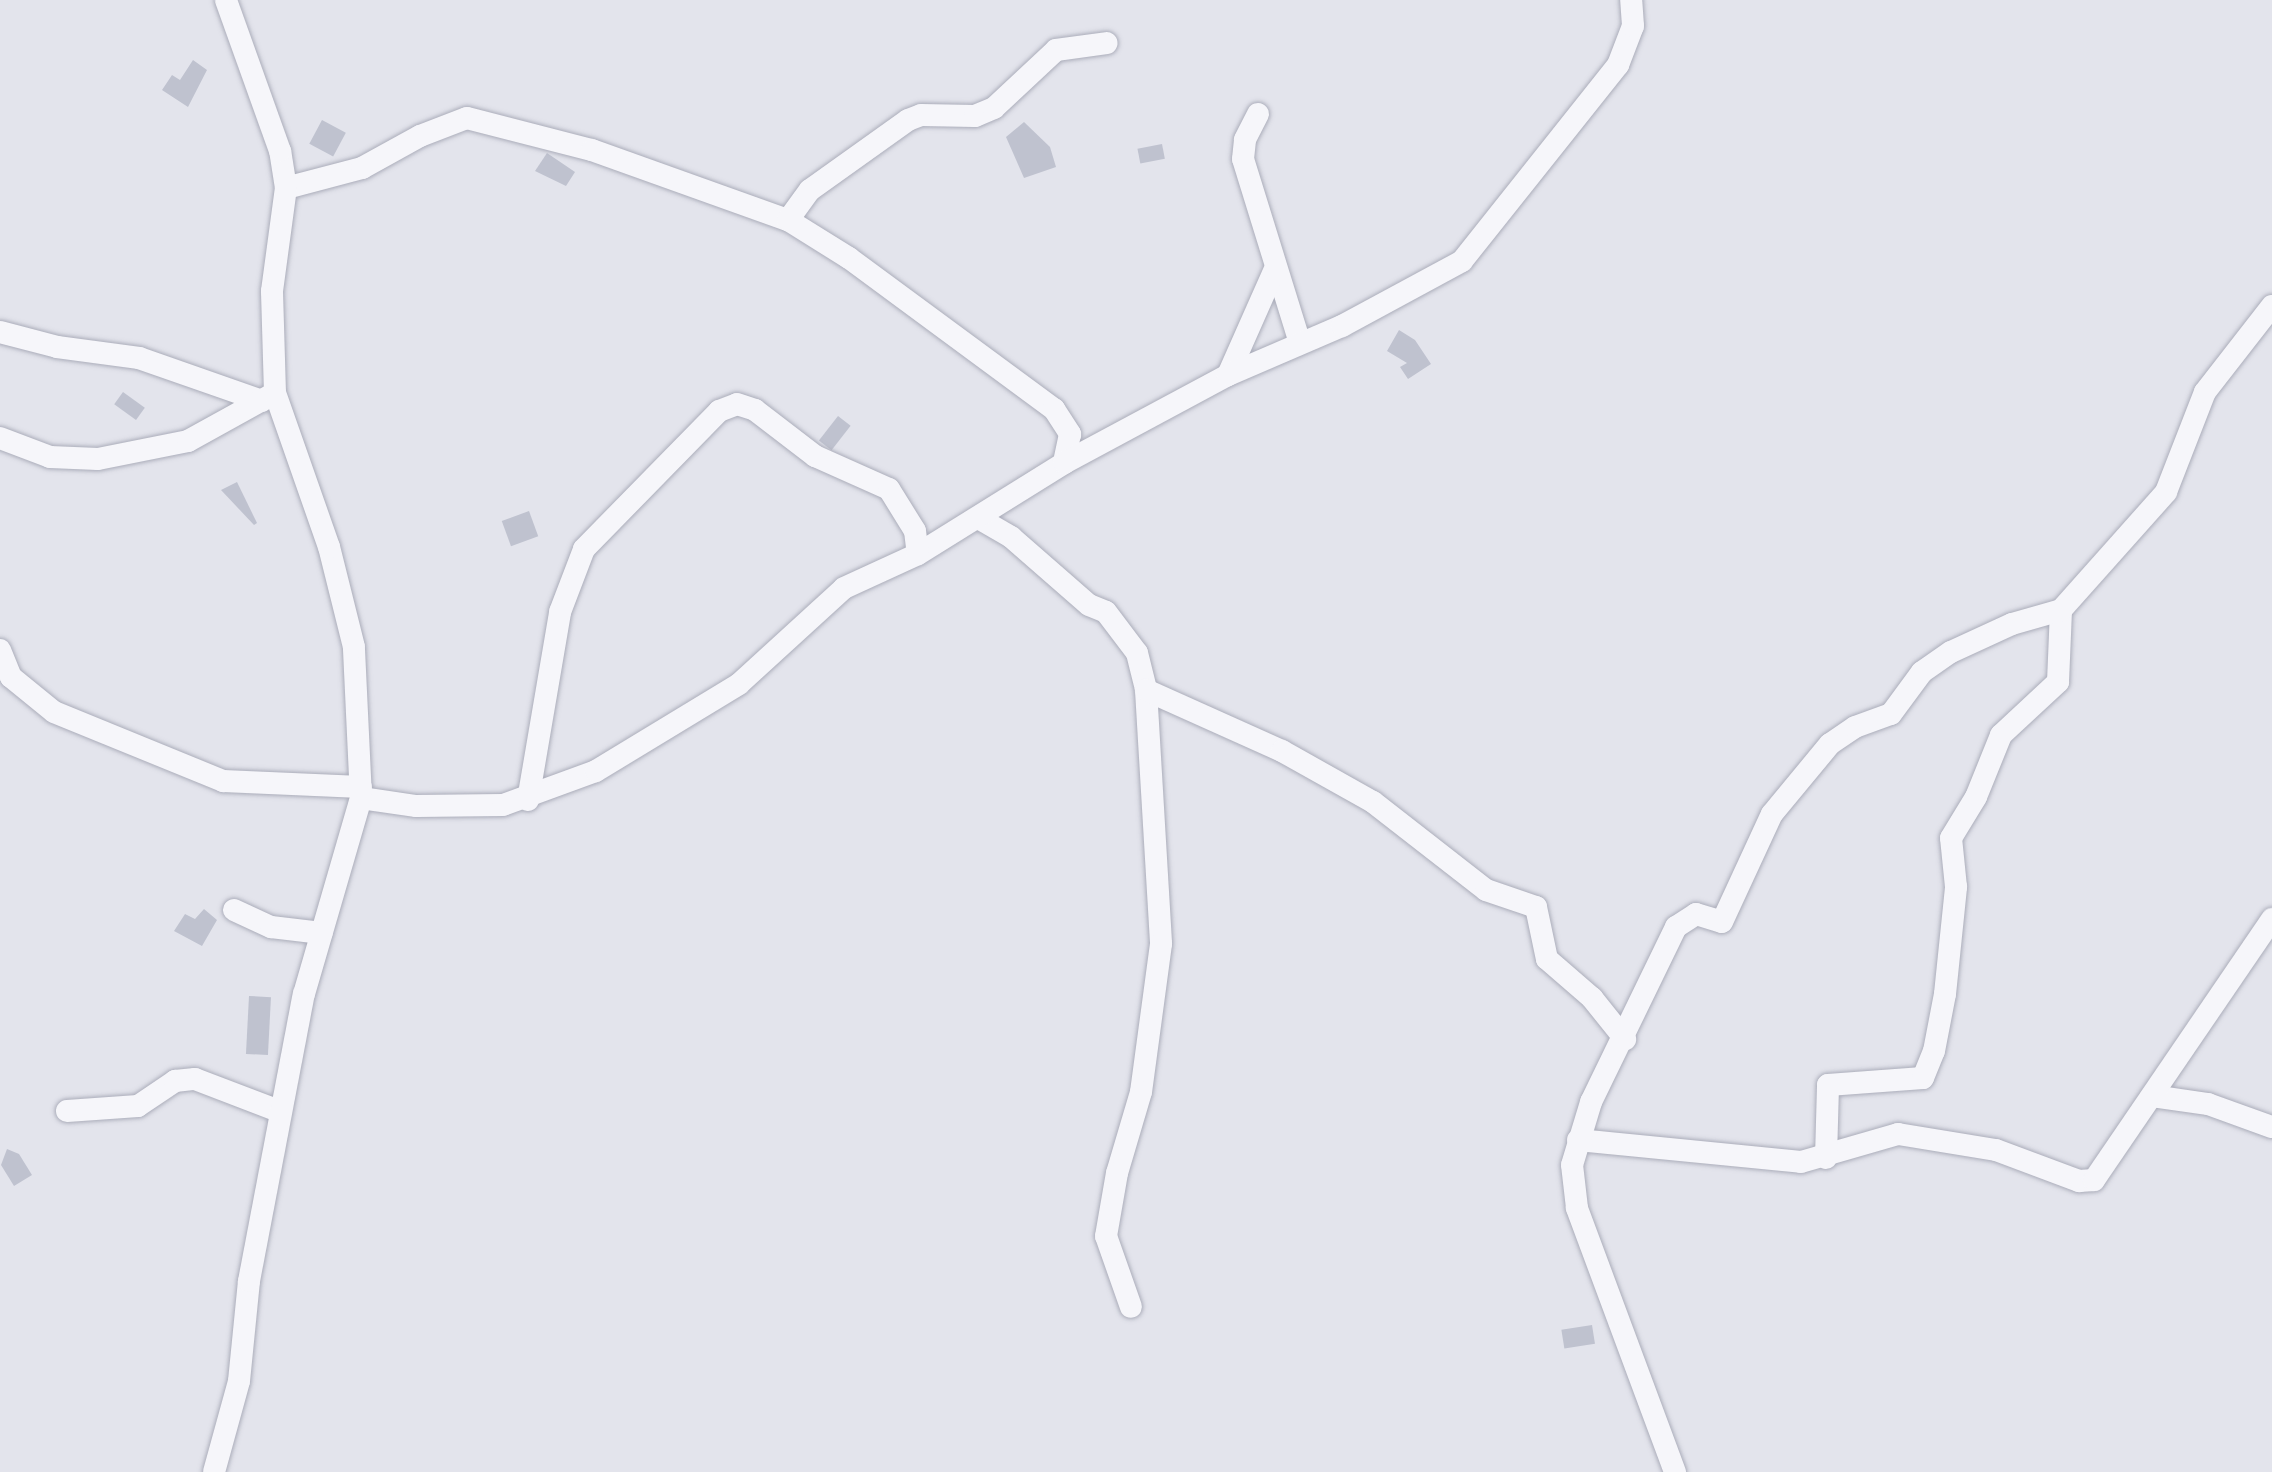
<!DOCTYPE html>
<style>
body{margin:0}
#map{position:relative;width:2272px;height:1472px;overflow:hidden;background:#e3e4ec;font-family:Poppins,sans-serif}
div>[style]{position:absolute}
.building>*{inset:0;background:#bfc2cf;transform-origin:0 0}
.roads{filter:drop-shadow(0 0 2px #abadba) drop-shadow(0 0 2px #abadba)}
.street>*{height:22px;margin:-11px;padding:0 11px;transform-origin:11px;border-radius:11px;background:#f6f6fa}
span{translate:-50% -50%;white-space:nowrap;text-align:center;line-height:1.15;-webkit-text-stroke:8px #f3f4f9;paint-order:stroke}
</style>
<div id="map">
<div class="building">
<div style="clip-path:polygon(193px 60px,207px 70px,188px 107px,162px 90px,172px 75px,180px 80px)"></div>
<div style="left:322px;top:120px;width:27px;height:27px;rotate:28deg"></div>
<div style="clip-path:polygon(1024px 122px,1050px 147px,1056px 167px,1024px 178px,1006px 137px)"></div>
<div style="left:1162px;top:144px;width:15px;height:25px;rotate:79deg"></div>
<div style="clip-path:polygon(547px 153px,575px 172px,566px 186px,535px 171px)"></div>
<div style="clip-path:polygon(1399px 330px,1415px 340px,1431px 364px,1408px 379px,1400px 367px,1407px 363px,1387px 351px)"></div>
<div style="left:123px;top:392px;width:27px;height:15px;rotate:36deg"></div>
<div style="left:838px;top:416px;width:16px;height:31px;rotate:38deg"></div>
<div style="clip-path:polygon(237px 482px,257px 523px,254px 525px,221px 490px)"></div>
<div style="left:529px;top:511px;width:27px;height:29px;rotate:70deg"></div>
<div style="clip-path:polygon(204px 909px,217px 920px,202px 946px,174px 931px,185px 914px,195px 919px)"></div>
<div style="left:249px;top:996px;width:22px;height:58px;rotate:3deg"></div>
<div style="clip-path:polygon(7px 1149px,19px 1154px,32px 1175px,14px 1186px,1px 1165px)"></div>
<div style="left:1592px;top:1325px;width:19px;height:31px;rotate:81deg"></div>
</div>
<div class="roads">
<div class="street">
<div style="left:1258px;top:114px;width:29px;rotate:117deg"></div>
<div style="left:1245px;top:140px;width:19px;rotate:96deg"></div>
<div style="left:1243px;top:159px;width:193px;rotate:72.8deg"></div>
<div style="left:286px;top:188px;width:79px;rotate:-14.7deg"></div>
<div style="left:362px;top:168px;width:66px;rotate:-28.9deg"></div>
<div style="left:420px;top:136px;width:50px;rotate:-21deg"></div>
<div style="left:467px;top:118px;width:129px;rotate:14.4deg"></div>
<div style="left:592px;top:150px;width:208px;rotate:19.7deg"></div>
<div style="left:788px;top:220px;width:72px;rotate:31.9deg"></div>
<div style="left:849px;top:258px;width:255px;rotate:36.4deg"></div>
<div style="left:1054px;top:409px;width:30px;rotate:57deg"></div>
<div style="left:1070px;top:434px;width:30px;rotate:102deg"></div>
<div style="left:788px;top:220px;width:37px;rotate:-54deg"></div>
<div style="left:810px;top:190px;width:120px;rotate:-35.5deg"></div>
<div style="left:908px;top:120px;width:14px;rotate:-21deg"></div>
<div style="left:921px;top:115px;width:54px;rotate:1.1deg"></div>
<div style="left:975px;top:116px;width:21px;rotate:-23deg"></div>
<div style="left:994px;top:108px;width:85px;rotate:-43.1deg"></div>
<div style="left:1056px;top:50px;width:51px;rotate:-7.8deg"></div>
<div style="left:0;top:332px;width:59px;rotate:14.7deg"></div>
<div style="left:57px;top:347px;width:83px;rotate:7.6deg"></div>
<div style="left:139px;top:358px;width:130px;rotate:19.3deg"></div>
<div style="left:1228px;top:375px;width:114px;rotate:-66.1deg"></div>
<div style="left:0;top:438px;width:53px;rotate:20.8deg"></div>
<div style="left:50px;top:457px;width:48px;rotate:2.4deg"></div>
<div style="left:98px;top:459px;width:92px;rotate:-11.3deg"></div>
<div style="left:188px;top:441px;width:99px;rotate:-28.9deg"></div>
<div style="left:980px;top:519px;width:36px;rotate:30deg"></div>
<div style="left:1011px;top:537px;width:103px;rotate:41.1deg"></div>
<div style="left:1089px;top:605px;width:18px;rotate:22deg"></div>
<div style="left:1106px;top:612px;width:51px;rotate:52.9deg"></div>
<div style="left:1137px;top:653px;width:38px;rotate:76deg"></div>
<div style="left:1146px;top:690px;width:254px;rotate:86.6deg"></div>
<div style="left:1161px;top:944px;width:149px;rotate:97.7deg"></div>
<div style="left:1141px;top:1092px;width:84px;rotate:106.5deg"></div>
<div style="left:1117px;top:1173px;width:64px;rotate:99.9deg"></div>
<div style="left:1106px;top:1236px;width:75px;rotate:70.6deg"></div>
<div style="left:0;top:650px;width:29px;rotate:68deg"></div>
<div style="left:11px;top:677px;width:55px;rotate:39.1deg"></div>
<div style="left:54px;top:712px;width:183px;rotate:22.2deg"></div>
<div style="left:223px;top:781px;width:138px;rotate:2.5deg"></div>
<div style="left:1146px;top:690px;width:149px;rotate:24.2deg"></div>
<div style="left:1282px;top:751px;width:104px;rotate:29.3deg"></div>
<div style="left:1373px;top:802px;width:143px;rotate:37.9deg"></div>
<div style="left:1486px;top:890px;width:53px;rotate:18.8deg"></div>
<div style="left:1536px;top:907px;width:53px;rotate:78.1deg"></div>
<div style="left:1547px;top:959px;width:60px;rotate:40.9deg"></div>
<div style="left:1592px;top:998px;width:53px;rotate:51.2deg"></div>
<div style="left:361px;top:798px;width:56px;rotate:8.3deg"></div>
<div style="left:416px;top:806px;width:87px;rotate:-0.7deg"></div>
<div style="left:503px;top:805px;width:99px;rotate:-20.1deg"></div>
<div style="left:596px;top:771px;width:167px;rotate:-31.3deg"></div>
<div style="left:739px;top:684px;width:142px;rotate:-42.4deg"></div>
<div style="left:844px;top:588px;width:81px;rotate:-24.7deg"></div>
<div style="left:918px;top:554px;width:172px;rotate:-31.9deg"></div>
<div style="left:1064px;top:463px;width:186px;rotate:-28.2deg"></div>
<div style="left:1228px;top:375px;width:124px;rotate:-23.3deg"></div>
<div style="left:1342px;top:326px;width:136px;rotate:-28.4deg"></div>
<div style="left:1462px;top:261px;width:251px;rotate:-51.5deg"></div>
<div style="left:1618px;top:65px;width:42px;rotate:-69deg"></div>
<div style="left:1633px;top:26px;width:26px;rotate:-94deg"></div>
<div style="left:528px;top:800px;width:191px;rotate:-80.3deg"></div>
<div style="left:560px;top:612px;width:67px;rotate:-69.1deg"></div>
<div style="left:584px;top:549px;width:193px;rotate:-45.6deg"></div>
<div style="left:719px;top:411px;width:19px;rotate:-21deg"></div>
<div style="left:737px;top:404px;width:19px;rotate:18deg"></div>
<div style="left:755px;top:410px;width:76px;rotate:37.5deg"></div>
<div style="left:815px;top:456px;width:81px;rotate:24deg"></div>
<div style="left:889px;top:489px;width:49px;rotate:58.2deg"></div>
<div style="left:915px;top:531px;width:23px;rotate:83deg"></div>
<div style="left:234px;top:910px;width:41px;rotate:24.7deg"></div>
<div style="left:271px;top:927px;width:51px;rotate:6.7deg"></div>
<div style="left:2152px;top:1096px;width:57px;rotate:8.1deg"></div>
<div style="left:2208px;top:1104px;width:68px;rotate:19.8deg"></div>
<div style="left:67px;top:1111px;width:71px;rotate:-4deg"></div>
<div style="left:138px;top:1106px;width:45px;rotate:-34deg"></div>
<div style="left:175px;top:1081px;width:20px;rotate:-6deg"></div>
<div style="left:195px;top:1079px;width:90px;rotate:20.9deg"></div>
<div style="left:1578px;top:1140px;width:224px;rotate:5.6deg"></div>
<div style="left:1801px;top:1162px;width:101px;rotate:-16.1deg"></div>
<div style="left:1898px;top:1134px;width:99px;rotate:9.3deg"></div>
<div style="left:1996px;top:1150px;width:89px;rotate:20.5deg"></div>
<div style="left:2079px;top:1181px;width:15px;rotate:-4deg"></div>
<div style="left:2094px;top:1180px;width:316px;rotate:-55.7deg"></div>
<div style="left:1826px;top:1158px;width:73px;rotate:-88.4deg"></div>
<div style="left:1828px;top:1085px;width:95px;rotate:-4.2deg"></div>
<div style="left:1923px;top:1078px;width:29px;rotate:-68deg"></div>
<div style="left:1934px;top:1051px;width:58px;rotate:-79.1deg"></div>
<div style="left:1945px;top:994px;width:108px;rotate:-84.1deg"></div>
<div style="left:1956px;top:887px;width:49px;rotate:-95.8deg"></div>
<div style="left:1951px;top:838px;width:48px;rotate:-58.6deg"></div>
<div style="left:1976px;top:797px;width:67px;rotate:-68deg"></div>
<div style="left:2001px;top:735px;width:78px;rotate:-42.9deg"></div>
<div style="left:2058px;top:682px;width:72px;rotate:-87.6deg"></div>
<div style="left:2061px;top:610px;width:158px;rotate:-48.3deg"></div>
<div style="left:2166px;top:492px;width:107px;rotate:-68.7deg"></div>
<div style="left:2205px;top:392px;width:109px;rotate:-52.1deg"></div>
<div style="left:214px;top:1472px;width:94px;rotate:-74.6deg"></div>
<div style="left:239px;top:1381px;width:100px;rotate:-84.3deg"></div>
<div style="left:249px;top:1281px;width:292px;rotate:-79.2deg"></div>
<div style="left:304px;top:994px;width:204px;rotate:-73.8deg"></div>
<div style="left:361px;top:798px;width:151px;rotate:-92.7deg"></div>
<div style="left:354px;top:647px;width:103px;rotate:-104deg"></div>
<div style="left:329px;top:547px;width:163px;rotate:-109.3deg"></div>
<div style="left:275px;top:393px;width:102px;rotate:-91.7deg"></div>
<div style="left:272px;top:291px;width:104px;rotate:-82.3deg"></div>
<div style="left:286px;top:188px;width:37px;rotate:-99deg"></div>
<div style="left:280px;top:151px;width:160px;rotate:-109.7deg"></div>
<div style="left:1675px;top:1472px;width:282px;rotate:-110.4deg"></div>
<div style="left:1577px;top:1208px;width:43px;rotate:-96.6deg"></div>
<div style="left:1572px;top:1165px;width:66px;rotate:-73.2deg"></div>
<div style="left:1591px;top:1102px;width:195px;rotate:-64.1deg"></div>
<div style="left:1676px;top:927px;width:24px;rotate:-33deg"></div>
<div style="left:1696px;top:914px;width:27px;rotate:17deg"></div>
<div style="left:1722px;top:922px;width:119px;rotate:-65.2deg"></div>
<div style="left:1772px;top:814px;width:91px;rotate:-50.4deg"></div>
<div style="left:1830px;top:744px;width:30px;rotate:-34deg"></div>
<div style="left:1855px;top:727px;width:38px;rotate:-20deg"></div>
<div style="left:1891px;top:714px;width:52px;rotate:-53.6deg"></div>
<div style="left:1922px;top:672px;width:35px;rotate:-35deg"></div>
<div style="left:1951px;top:652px;width:67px;rotate:-24.7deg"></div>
<div style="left:2012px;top:624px;width:51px;rotate:-15.9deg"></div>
</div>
</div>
</div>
